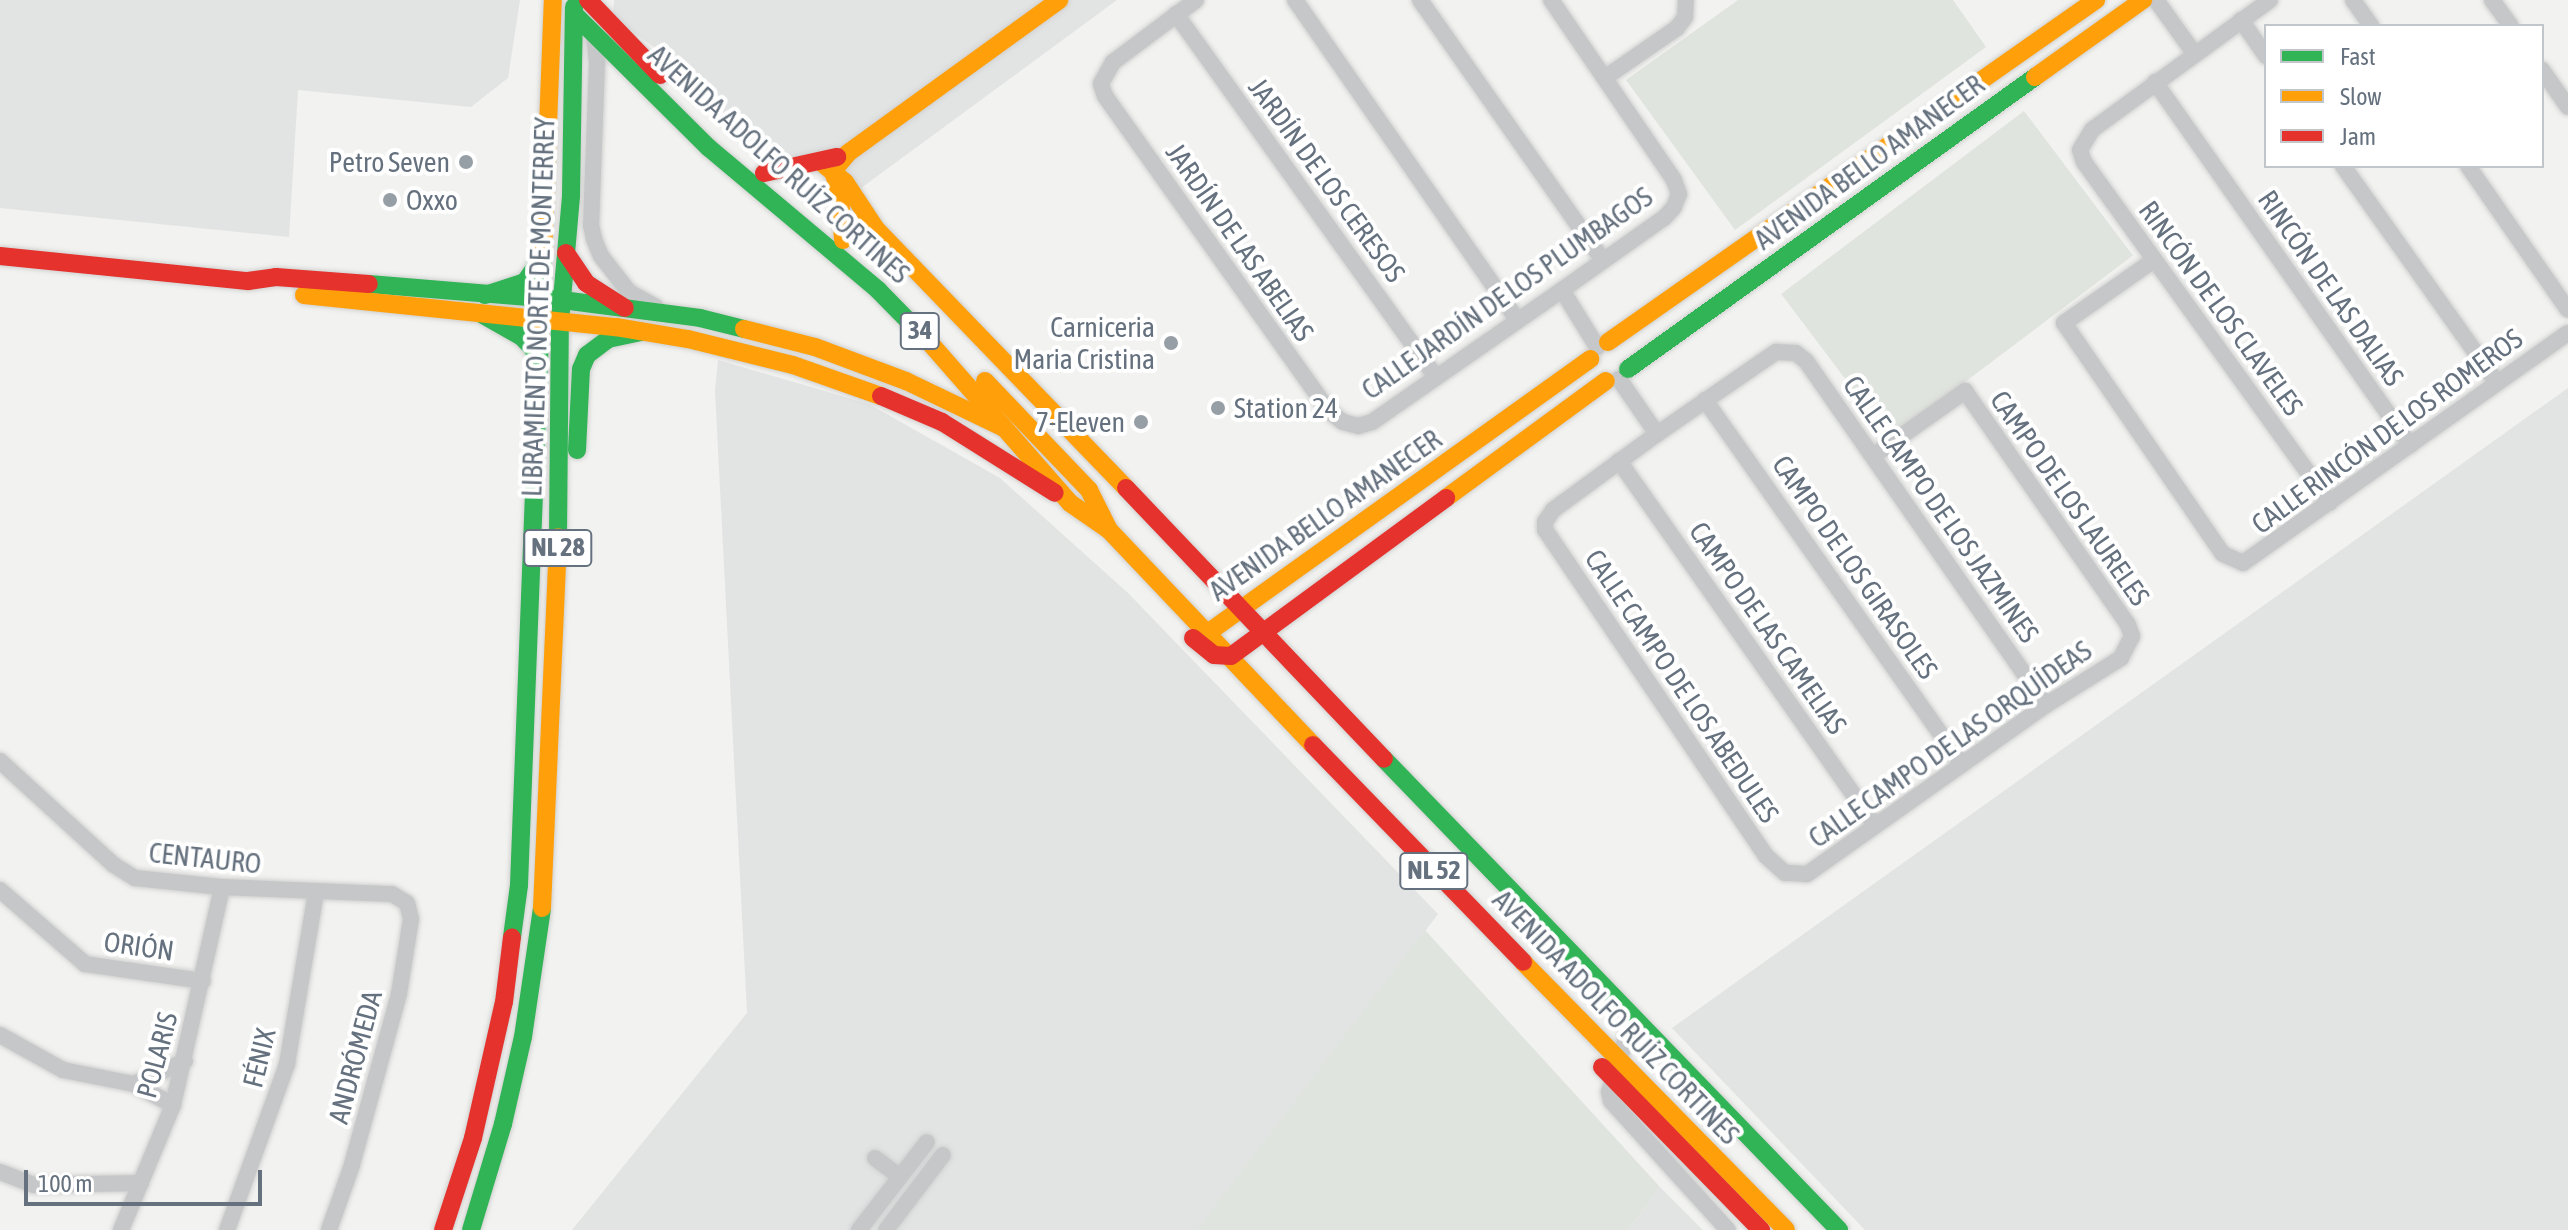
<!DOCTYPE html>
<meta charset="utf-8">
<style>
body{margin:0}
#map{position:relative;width:2568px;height:1230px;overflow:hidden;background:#f2f2f0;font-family:"Asap Condensed",sans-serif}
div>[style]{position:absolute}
.built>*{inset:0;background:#e2e4e3}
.green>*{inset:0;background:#e0e4de;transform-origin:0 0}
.roads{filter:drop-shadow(0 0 2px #d0d0d0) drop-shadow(0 0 2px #d0d0d0)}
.street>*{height:16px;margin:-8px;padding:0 8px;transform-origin:8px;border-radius:8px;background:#c6c7c8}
.fast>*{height:18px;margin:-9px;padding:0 9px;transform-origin:9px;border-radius:9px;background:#30b455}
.slow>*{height:18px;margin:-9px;padding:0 9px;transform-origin:9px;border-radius:9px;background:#ff9f0a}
.jam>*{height:18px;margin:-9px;padding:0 9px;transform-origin:9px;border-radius:9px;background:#e5322d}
.dots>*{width:22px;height:22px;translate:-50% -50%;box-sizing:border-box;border:4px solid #fff;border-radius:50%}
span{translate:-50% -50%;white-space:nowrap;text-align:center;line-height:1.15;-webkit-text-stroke:8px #fff;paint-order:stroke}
.shield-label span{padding:2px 6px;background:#fff;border:2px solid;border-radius:6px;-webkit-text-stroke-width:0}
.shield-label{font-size:26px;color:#65717e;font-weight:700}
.poi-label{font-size:28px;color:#65717e}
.right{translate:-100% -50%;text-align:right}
.left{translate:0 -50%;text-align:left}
.street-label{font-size:28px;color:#65717e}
.legend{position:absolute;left:2264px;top:24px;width:280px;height:144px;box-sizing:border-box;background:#fff;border:2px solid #c1c6cb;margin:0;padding:10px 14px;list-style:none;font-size:24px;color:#65717e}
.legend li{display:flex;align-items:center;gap:16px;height:40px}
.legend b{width:40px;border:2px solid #c1c6cb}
.scale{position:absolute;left:24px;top:1170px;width:238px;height:36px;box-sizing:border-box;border:4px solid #65717e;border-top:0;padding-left:10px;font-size:24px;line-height:28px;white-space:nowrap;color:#65717e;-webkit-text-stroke:6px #fff;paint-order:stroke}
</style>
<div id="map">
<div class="built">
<div style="clip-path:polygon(0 0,520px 0,508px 78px,471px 107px,298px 90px,289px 237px,0 208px)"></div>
<div style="clip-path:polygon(614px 0,1117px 0,857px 191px,738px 137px,705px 83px,613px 18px)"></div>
<div style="clip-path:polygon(718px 360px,869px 404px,1000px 478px,1128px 593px,1438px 914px,1200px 1230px,572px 1230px,747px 1013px,715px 391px)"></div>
<div style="clip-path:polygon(2568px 388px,2568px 1230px,1865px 1230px,1672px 1028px)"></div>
<div style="clip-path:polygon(1660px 1187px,1703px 1230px,1628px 1230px)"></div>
</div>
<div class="green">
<div style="clip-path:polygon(1738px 0,1953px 0,1986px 47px,1735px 230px,1626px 80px)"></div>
<div style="left:2024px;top:111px;width:181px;height:304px;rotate:53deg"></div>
<div style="clip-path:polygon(1425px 930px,1660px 1187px,1628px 1230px,1197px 1230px)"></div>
</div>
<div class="roads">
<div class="street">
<div style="left:1196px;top:0;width:104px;rotate:143.2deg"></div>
<div style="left:1113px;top:62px;width:25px;rotate:119deg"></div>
<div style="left:1101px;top:84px;width:13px;rotate:72deg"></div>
<div style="left:1105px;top:96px;width:385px;rotate:54.6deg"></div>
<div style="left:1328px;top:410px;width:19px;rotate:39deg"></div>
<div style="left:1343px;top:422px;width:16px;rotate:15deg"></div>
<div style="left:1358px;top:426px;width:15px;rotate:-16deg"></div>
<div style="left:1372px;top:422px;width:231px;rotate:-34.8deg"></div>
<div style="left:1562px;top:290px;width:126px;rotate:-35.3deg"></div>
<div style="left:1665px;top:217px;width:13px;rotate:-48deg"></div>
<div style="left:1674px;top:207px;width:14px;rotate:-69deg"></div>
<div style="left:1679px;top:194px;width:15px;rotate:-110deg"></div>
<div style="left:1674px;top:180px;width:218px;rotate:-124.3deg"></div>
<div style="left:1295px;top:0;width:389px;rotate:55.2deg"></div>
<div style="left:1420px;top:0;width:318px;rotate:54.9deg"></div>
<div style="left:2156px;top:0;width:65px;rotate:54.4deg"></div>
<div style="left:2270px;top:0;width:220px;rotate:143.9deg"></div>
<div style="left:2092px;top:130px;width:23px;rotate:121deg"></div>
<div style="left:2080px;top:150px;width:13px;rotate:72deg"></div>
<div style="left:2084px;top:162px;width:420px;rotate:54.2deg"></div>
<div style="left:2353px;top:0;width:32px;rotate:55deg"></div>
<div style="left:2492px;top:0;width:32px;rotate:54deg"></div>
<div style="left:1176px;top:14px;width:447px;rotate:54.4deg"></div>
<div style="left:2241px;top:20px;width:44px;rotate:55.2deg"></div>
<div style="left:594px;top:34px;width:29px;rotate:84deg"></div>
<div style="left:597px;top:63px;width:162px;rotate:92.1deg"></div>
<div style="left:591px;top:225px;width:14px;rotate:78deg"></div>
<div style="left:594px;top:239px;width:18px;rotate:68deg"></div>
<div style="left:601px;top:256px;width:46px;rotate:52.1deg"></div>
<div style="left:629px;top:292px;width:31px;rotate:29deg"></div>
<div style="left:2542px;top:70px;width:45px;rotate:54.9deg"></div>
<div style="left:1606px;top:77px;width:86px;rotate:-34.6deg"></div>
<div style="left:1677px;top:28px;width:14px;rotate:-54deg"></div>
<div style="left:1685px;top:17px;width:17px;rotate:-87deg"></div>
<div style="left:2155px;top:82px;width:444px;rotate:54.9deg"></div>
<div style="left:2343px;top:166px;width:266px;rotate:54.6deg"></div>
<div style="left:2468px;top:166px;width:175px;rotate:55.2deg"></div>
<div style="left:2154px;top:260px;width:110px;rotate:145deg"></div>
<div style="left:2064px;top:323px;width:280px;rotate:55.5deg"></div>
<div style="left:2223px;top:554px;width:22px;rotate:24deg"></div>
<div style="left:2243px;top:563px;width:398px;rotate:-35.3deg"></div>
<div style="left:1562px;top:290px;width:67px;rotate:58.4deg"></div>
<div style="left:1619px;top:379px;width:67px;rotate:55.4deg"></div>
<div style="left:1705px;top:400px;width:446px;rotate:54.8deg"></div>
<div style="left:1873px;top:456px;width:113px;rotate:-35.2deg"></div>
<div style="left:1965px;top:391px;width:285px;rotate:55.1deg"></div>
<div style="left:2128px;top:625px;width:12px;rotate:70deg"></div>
<div style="left:2132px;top:636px;width:25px;rotate:117deg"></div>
<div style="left:2121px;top:658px;width:89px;rotate:147.9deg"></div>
<div style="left:2046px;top:705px;width:293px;rotate:144.7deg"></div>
<div style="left:1807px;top:874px;width:22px;rotate:-177deg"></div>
<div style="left:1785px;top:873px;width:25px;rotate:-138deg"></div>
<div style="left:1766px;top:856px;width:394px;rotate:-124.1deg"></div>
<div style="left:1545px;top:530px;width:8px;rotate:-90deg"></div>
<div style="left:1545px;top:522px;width:14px;rotate:-56deg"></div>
<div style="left:1553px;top:510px;width:129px;rotate:-36.2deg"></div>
<div style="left:1657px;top:434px;width:145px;rotate:-34.6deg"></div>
<div style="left:1776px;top:352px;width:20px;rotate:3deg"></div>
<div style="left:1796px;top:353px;width:13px;rotate:39deg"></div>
<div style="left:1806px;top:361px;width:419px;rotate:55.1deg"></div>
<div style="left:1619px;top:461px;width:445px;rotate:54.9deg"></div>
<div style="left:0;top:761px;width:154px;rotate:42.4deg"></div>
<div style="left:114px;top:865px;width:25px;rotate:32deg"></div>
<div style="left:135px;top:878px;width:87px;rotate:5.9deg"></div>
<div style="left:222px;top:887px;width:170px;rotate:2.4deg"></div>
<div style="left:392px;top:894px;width:17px;rotate:31deg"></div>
<div style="left:407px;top:903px;width:16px;rotate:76deg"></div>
<div style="left:411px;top:919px;width:76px;rotate:99.1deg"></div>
<div style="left:399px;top:994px;width:177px;rotate:105.4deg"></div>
<div style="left:352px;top:1165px;width:69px;rotate:109.5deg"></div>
<div style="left:0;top:890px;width:113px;rotate:41deg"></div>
<div style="left:85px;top:964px;width:119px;rotate:8.2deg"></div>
<div style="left:1633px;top:1017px;width:79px;rotate:107.7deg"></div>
<div style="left:1609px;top:1092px;width:9px;rotate:77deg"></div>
<div style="left:1611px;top:1101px;width:174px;rotate:47.8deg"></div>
<div style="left:0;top:1035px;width:72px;rotate:29.1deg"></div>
<div style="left:63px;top:1070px;width:72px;rotate:11.2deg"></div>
<div style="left:134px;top:1084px;width:44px;rotate:28.3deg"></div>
<div style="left:134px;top:1084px;width:56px;rotate:-24.3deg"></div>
<div style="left:875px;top:1158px;width:31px;rotate:37deg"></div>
<div style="left:0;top:1172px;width:36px;rotate:21deg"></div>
<div style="left:34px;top:1185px;width:107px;rotate:-1.1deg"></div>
<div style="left:121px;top:1230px;width:135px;rotate:-67.4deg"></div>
<div style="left:173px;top:1105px;width:223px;rotate:-77.3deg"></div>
<div style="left:227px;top:1230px;width:177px;rotate:-70.1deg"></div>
<div style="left:287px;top:1064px;width:173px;rotate:-80.4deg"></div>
<div style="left:859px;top:1230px;width:111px;rotate:-52.3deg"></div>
<div style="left:886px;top:1230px;width:94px;rotate:-52.8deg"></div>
</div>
<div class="fast">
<div style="left:574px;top:14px;width:190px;rotate:44.8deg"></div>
<div style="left:709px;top:148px;width:221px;rotate:40deg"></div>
<div style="left:878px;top:290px;width:74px;rotate:45.5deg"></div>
<div style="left:369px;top:284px;width:194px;rotate:4.7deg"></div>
<div style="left:562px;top:300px;width:139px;rotate:7.4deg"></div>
<div style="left:700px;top:318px;width:45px;rotate:14deg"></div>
<div style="left:485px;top:295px;width:42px;rotate:-18deg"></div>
<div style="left:525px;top:282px;width:33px;rotate:-55deg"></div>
<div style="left:483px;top:315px;width:45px;rotate:29.4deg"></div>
<div style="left:522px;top:337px;width:18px;rotate:47deg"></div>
<div style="left:534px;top:350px;width:17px;rotate:77deg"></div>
<div style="left:1628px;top:369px;width:501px;rotate:-35.66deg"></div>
<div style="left:577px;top:450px;width:81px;rotate:-87.2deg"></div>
<div style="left:581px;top:369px;width:15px;rotate:-67deg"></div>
<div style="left:587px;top:355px;width:26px;rotate:-37deg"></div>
<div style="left:608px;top:339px;width:35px;rotate:-12deg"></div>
<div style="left:558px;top:537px;width:215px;rotate:-89.5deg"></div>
<div style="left:560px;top:322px;width:127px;rotate:-85deg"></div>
<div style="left:571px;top:195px;width:188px;rotate:-89.1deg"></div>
<div style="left:1384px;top:759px;width:655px;rotate:45.99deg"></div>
<div style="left:512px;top:937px;width:52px;rotate:-82.3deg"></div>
<div style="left:519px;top:885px;width:629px;rotate:-87.81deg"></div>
<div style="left:471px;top:1230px;width:111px;rotate:-73.2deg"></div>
<div style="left:503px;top:1124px;width:89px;rotate:-77.1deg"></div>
<div style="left:523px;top:1037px;width:130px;rotate:-81.6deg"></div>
</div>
<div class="slow">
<div style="left:2035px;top:77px;width:133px;rotate:-35.5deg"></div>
<div style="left:848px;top:153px;width:261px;rotate:-35.9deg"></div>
<div style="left:821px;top:162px;width:31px;rotate:40deg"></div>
<div style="left:845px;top:182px;width:56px;rotate:56.6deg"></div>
<div style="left:876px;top:229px;width:360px;rotate:46deg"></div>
<div style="left:843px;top:240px;width:46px;rotate:-93.7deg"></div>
<div style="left:840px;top:194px;width:24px;rotate:-107deg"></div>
<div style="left:833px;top:171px;width:23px;rotate:-50deg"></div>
<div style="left:543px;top:256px;width:256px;rotate:-87.8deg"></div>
<div style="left:304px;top:295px;width:314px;rotate:5.9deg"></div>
<div style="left:616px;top:327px;width:73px;rotate:9.5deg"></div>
<div style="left:688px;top:339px;width:108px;rotate:13.9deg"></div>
<div style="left:793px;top:365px;width:93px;rotate:19.4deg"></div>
<div style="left:744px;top:329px;width:73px;rotate:14.2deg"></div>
<div style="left:815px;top:347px;width:97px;rotate:20.5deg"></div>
<div style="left:906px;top:381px;width:109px;rotate:25.6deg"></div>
<div style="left:1608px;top:342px;width:596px;rotate:-35.02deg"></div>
<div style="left:930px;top:343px;width:213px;rotate:48.8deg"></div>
<div style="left:1070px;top:503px;width:47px;rotate:34.7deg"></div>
<div style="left:1109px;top:530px;width:296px;rotate:46.5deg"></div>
<div style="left:985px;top:381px;width:151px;rotate:46.3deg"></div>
<div style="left:1089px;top:490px;width:42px;rotate:63.4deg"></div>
<div style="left:1446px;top:498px;width:198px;rotate:-36.2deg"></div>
<div style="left:1208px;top:650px;width:9px;rotate:-108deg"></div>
<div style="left:1205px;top:641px;width:10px;rotate:-66deg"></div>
<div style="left:1209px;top:632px;width:469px;rotate:-35.6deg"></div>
<div style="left:542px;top:908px;width:371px;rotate:-87.5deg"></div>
<div style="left:1523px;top:962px;width:375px;rotate:45.5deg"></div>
</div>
<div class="jam">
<div style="left:588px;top:0;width:104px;rotate:46.2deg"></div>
<div style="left:764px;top:173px;width:75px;rotate:-12.4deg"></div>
<div style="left:566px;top:253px;width:36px;rotate:56deg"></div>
<div style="left:586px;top:283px;width:46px;rotate:32.7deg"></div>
<div style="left:0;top:256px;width:249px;rotate:5.8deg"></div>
<div style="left:248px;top:281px;width:28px;rotate:-8deg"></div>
<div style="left:276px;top:277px;width:93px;rotate:4.3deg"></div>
<div style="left:881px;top:396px;width:66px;rotate:23.1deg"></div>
<div style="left:942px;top:422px;width:133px;rotate:32.1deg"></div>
<div style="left:1126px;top:488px;width:374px;rotate:46.4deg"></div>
<div style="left:1193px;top:638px;width:27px;rotate:39deg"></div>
<div style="left:1214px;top:655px;width:17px;rotate:3deg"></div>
<div style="left:1231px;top:656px;width:267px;rotate:-36.3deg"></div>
<div style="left:1313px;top:745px;width:302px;rotate:45.9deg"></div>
<div style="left:1602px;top:1067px;width:228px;rotate:45.7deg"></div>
<div style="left:443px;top:1230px;width:97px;rotate:-71.9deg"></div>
<div style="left:473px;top:1138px;width:139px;rotate:-77.2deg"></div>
<div style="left:504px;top:1002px;width:65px;rotate:-83deg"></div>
</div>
</div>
<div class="dots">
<div style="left:466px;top:162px;background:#969ea6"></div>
<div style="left:390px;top:200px;background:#969ea6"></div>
<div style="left:1171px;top:343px;background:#969ea6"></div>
<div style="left:1218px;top:408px;background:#969ea6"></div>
<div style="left:1141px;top:422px;background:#969ea6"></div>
</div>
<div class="shield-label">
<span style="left:920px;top:331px">34</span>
<span style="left:558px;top:548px">NL 28</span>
<span style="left:1434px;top:871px">NL 52</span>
</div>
<div class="poi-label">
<span class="right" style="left:450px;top:162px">Petro Seven</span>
<span class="left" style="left:406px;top:200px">Oxxo</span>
<span class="right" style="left:1155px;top:343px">Carniceria<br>Maria Cristina</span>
<span class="left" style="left:1234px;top:408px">Station 24</span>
<span class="right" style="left:1125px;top:422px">7-Eleven</span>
</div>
<div class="street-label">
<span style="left:1869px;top:162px;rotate:-36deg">AVENIDA BELLO AMANECER</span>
<span style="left:779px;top:164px;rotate:42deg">AVENIDA ADOLFO RUÍZ CORTINES</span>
<span style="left:1327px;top:180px;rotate:54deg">JARDÍN DE LOS CERESOS</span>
<span style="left:1240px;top:242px;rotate:55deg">JARDÍN DE LAS ABELIAS</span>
<span style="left:2331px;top:288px;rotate:55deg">RINCÓN DE LAS DALIAS</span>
<span style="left:1507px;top:293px;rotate:-35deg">CALLE JARDÍN DE LOS PLUMBAGOS</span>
<span style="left:538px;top:307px;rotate:-88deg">LIBRAMIENTO NORTE DE MONTERREY</span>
<span style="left:2221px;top:308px;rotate:54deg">RINCÓN DE LOS CLAVELES</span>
<span style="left:2387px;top:431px;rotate:-36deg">CALLE RINCÓN DE LOS ROMEROS</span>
<span style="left:2070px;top:498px;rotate:55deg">CAMPO DE LOS LAURELES</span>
<span style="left:1941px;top:509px;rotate:55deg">CALLE CAMPO DE LOS JAZMINES</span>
<span style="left:1325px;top:515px;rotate:-35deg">AVENIDA BELLO AMANECER</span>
<span style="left:1855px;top:567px;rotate:55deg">CAMPO DE LOS GIRASOLES</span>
<span style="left:1768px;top:628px;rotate:55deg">CAMPO DE LAS CAMELIAS</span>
<span style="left:1682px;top:686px;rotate:56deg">CALLE CAMPO DE LOS ABEDULES</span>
<span style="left:1950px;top:744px;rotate:-35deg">CALLE CAMPO DE LAS ORQUÍDEAS</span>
<span style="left:205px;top:858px;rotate:6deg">CENTAURO</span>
<span style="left:139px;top:946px;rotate:8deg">ORIÓN</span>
<span style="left:1616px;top:1017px;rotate:46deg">AVENIDA ADOLFO RUÍZ CORTINES</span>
<span style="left:157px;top:1055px;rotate:-75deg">POLARIS</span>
<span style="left:355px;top:1057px;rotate:-75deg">ANDRÓMEDA</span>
<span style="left:259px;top:1058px;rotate:-76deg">FÉNIX</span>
</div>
<ul class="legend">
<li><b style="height:10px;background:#30b455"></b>Fast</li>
<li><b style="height:10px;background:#ff9f0a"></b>Slow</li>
<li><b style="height:10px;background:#e5322d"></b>Jam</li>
</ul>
<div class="scale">100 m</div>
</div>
